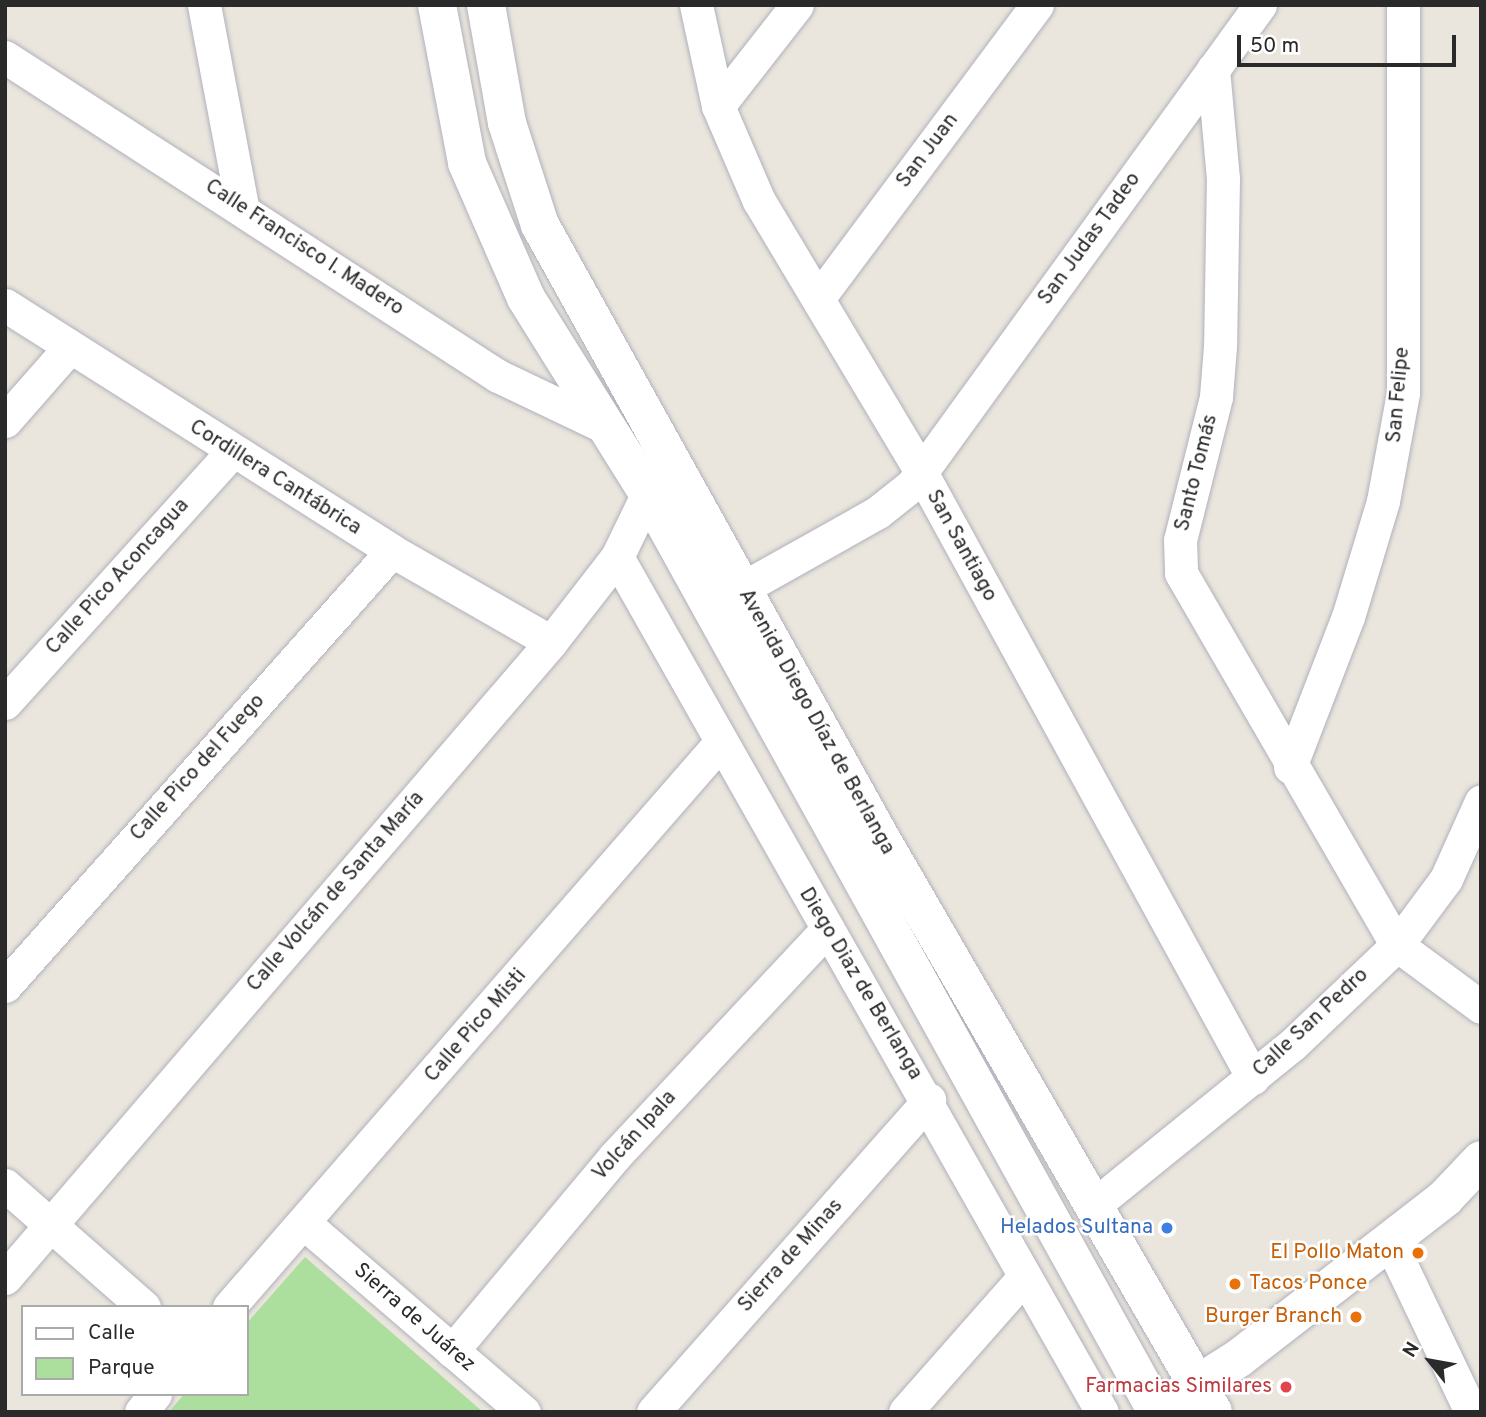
<!DOCTYPE html>
<meta charset="utf-8">
<style>
body{margin:0}
#map{position:relative;width:1486px;height:1417px;overflow:hidden;background:#ebe6dd;font-family:Overpass,sans-serif}
div>[style]{position:absolute}
.green>*{inset:0;background:#acde9d}
.roads{filter:drop-shadow(0 0 2px #b0b1bc) drop-shadow(0 0 2px #b0b1bc)}
.minor>*{height:33px;margin:-16.5px;padding:0 16.5px;transform-origin:16.5px;border-radius:16.5px;background:#fff}
.tertiary>*{height:38px;margin:-19px;padding:0 19px;transform-origin:19px;border-radius:19px;background:#fff}
.secondary>*{height:38px;margin:-19px;padding:0 19px;transform-origin:19px;border-radius:19px;background:#fff}
.dots>*{width:19px;height:19px;translate:-50% -50%;box-sizing:border-box;border:4px solid #fff;border-radius:50%}
span{translate:-50% -50%;white-space:nowrap;text-align:center;line-height:1.15;-webkit-text-stroke:5px #fff;paint-order:stroke}
.street-label{font-size:21px;color:#2a2a2a}
.shop-label{font-size:21px;color:#366cbe}
.right{translate:-100% -50%;text-align:right}
.food-label{font-size:21px;color:#c56008}
.left{translate:0 -50%;text-align:left}
.health-label{font-size:21px;color:#be3a42}
.frame{position:absolute;inset:0;border:7px solid #2a2a2a;pointer-events:none}
.legend{position:absolute;left:21px;top:1305px;width:228px;height:91px;box-sizing:border-box;background:#fff;border:2px solid #aaa;margin:0;padding:9px 12px;list-style:none;font-size:21px;color:#2a2a2a}
.legend li{display:flex;align-items:center;gap:14px;height:35px}
.legend b{width:35px;border:2px solid #aaa}
.north{position:absolute;left:1395px;top:1326px;width:70px;height:70px;-webkit-text-stroke:5px #fff;paint-order:stroke;rotate:301deg;font-size:19px;font-weight:700;line-height:28px;text-align:center;color:#2a2a2a}
.north::after{content:'';display:block;margin:auto;width:24px;height:32px;background:#2a2a2a;clip-path:polygon(50% 0,100% 100%,50% 72%,0 100%)}
.scale{position:absolute;left:1237px;top:35px;width:219px;height:32px;box-sizing:border-box;border:4px solid #2a2a2a;border-top:0;padding-left:9px;font-size:21px;line-height:24px;white-space:nowrap;color:#2a2a2a;-webkit-text-stroke:5px #fff;paint-order:stroke}
</style>
<div id="map">
<div class="green">
<div style="clip-path:polygon(305px 1257px,483px 1412px,169px 1412px,184px 1394px,247px 1394px,247px 1323px)"></div>
</div>
<div class="roads">
<div class="minor">
<div style="left:204px;top:5px;width:206px;rotate:79.3deg"></div>
<div style="left:696px;top:5px;width:103px;rotate:77.7deg"></div>
<div style="left:718px;top:106px;width:103px;rotate:66.7deg"></div>
<div style="left:759px;top:201px;width:316px;rotate:59.1deg"></div>
<div style="left:921px;top:472px;width:691px;rotate:61.28deg"></div>
<div style="left:5px;top:57px;width:587px;rotate:32.91deg"></div>
<div style="left:498px;top:376px;width:121px;rotate:25.5deg"></div>
<div style="left:1213px;top:69px;width:109px;rotate:84.8deg"></div>
<div style="left:1223px;top:178px;width:168px;rotate:91deg"></div>
<div style="left:1220px;top:346px;width:51px;rotate:94.5deg"></div>
<div style="left:1216px;top:397px;width:147px;rotate:104.1deg"></div>
<div style="left:1180px;top:540px;width:33px;rotate:88deg"></div>
<div style="left:1181px;top:573px;width:430px;rotate:59.9deg"></div>
<div style="left:1397px;top:945px;width:104px;rotate:36.4deg"></div>
<div style="left:718px;top:106px;width:128px;rotate:-52deg"></div>
<div style="left:820px;top:296px;width:363px;rotate:-53.3deg"></div>
<div style="left:5px;top:305px;width:459px;rotate:32.4deg"></div>
<div style="left:392px;top:551px;width:183px;rotate:29.8deg"></div>
<div style="left:5px;top:421px;width:98px;rotate:-48.7deg"></div>
<div style="left:617px;top:557px;width:983px;rotate:60.44deg"></div>
<div style="left:741px;top:589px;width:157px;rotate:-29.3deg"></div>
<div style="left:878px;top:512px;width:43px;rotate:-38.5deg"></div>
<div style="left:912px;top:485px;width:593px;rotate:-54.06deg"></div>
<div style="left:5px;top:703px;width:338px;rotate:-47.9deg"></div>
<div style="left:1290px;top:767px;width:161px;rotate:-68.9deg"></div>
<div style="left:1348px;top:617px;width:121px;rotate:-73.2deg"></div>
<div style="left:1383px;top:501px;width:110px;rotate:-79.5deg"></div>
<div style="left:1403px;top:393px;width:388px;rotate:-90deg"></div>
<div style="left:5px;top:986px;width:582px;rotate:-48.34deg"></div>
<div style="left:5px;top:1185px;width:185px;rotate:41.3deg"></div>
<div style="left:1093px;top:1206px;width:256px;rotate:-39deg"></div>
<div style="left:1292px;top:1045px;width:145px;rotate:-43.6deg"></div>
<div style="left:1397px;top:945px;width:82px;rotate:-53.4deg"></div>
<div style="left:1446px;top:879px;width:85px;rotate:-65.8deg"></div>
<div style="left:304px;top:1223px;width:290px;rotate:40.7deg"></div>
<div style="left:1390px;top:1242px;width:188px;rotate:64.5deg"></div>
<div style="left:5px;top:1278px;width:838px;rotate:-49.35deg"></div>
<div style="left:551px;top:642px;width:108px;rotate:-52.2deg"></div>
<div style="left:617px;top:557px;width:71px;rotate:-64.2deg"></div>
<div style="left:229px;top:1307px;width:748px;rotate:-48.96deg"></div>
<div style="left:452px;top:1351px;width:253px;rotate:-50.1deg"></div>
<div style="left:614px;top:1157px;width:312px;rotate:-46.9deg"></div>
<div style="left:141px;top:1412px;width:23px;rotate:-52deg"></div>
<div style="left:653px;top:1412px;width:417px;rotate:-48.5deg"></div>
<div style="left:905px;top:1412px;width:181px;rotate:-48.6deg"></div>
</div>
<div class="tertiary">
<div style="left:1154px;top:1412px;width:101px;rotate:-32.4deg"></div>
<div style="left:1239px;top:1358px;width:261px;rotate:-37.8deg"></div>
<div style="left:1445px;top:1198px;width:52px;rotate:-46.5deg"></div>
</div>
<div class="secondary">
<div style="left:437px;top:5px;width:161px;rotate:79.2deg"></div>
<div style="left:467px;top:163px;width:147px;rotate:66.4deg"></div>
<div style="left:526px;top:298px;width:230px;rotate:58deg"></div>
<div style="left:648px;top:493px;width:1051px;rotate:61.02deg"></div>
<div style="left:486px;top:5px;width:120px;rotate:79.9deg"></div>
<div style="left:507px;top:123px;width:107px;rotate:72.1deg"></div>
<div style="left:540px;top:225px;width:700px;rotate:60.95deg"></div>
<div style="left:880px;top:837px;width:664px;rotate:59.92deg"></div>
</div>
</div>
<div class="dots">
<div style="left:1167px;top:1228px;background:#3f7fe0"></div>
<div style="left:1418px;top:1253px;background:#e8710a"></div>
<div style="left:1235px;top:1284px;background:#e8710a"></div>
<div style="left:1356px;top:1317px;background:#e8710a"></div>
<div style="left:1286px;top:1387px;background:#e0444e"></div>
</div>
<div class="street-label">
<span style="left:928px;top:151px;rotate:-53deg">San Juan</span>
<span style="left:1090px;top:239px;rotate:-54deg">San Judas Tadeo</span>
<span style="left:304px;top:248px;rotate:33deg">Calle Francisco I. Madero</span>
<span style="left:1399px;top:395px;rotate:-85deg">San Felipe</span>
<span style="left:1197px;top:473px;rotate:-76deg">Santo Tomás</span>
<span style="left:275px;top:478px;rotate:32deg">Cordillera Cantábrica</span>
<span style="left:961px;top:546px;rotate:61deg">San Santiago</span>
<span style="left:118px;top:577px;rotate:-48deg">Calle Pico Aconcagua</span>
<span style="left:816px;top:722px;rotate:61deg">Avenida Diego Díaz de Berlanga</span>
<span style="left:198px;top:768px;rotate:-48deg">Calle Pico del Fuego</span>
<span style="left:336px;top:892px;rotate:-49deg">Calle Volcán de Santa María</span>
<span style="left:860px;top:984px;rotate:59deg">Diego Diaz de Berlanga</span>
<span style="left:1311px;top:1023px;rotate:-43deg">Calle San Pedro</span>
<span style="left:476px;top:1026px;rotate:-49deg">Calle Pico Misti</span>
<span style="left:635px;top:1136px;rotate:-48deg">Volcán Ipala</span>
<span style="left:791px;top:1256px;rotate:-48deg">Sierra de Minas</span>
<span style="left:414px;top:1318px;rotate:41deg">Sierra de Juárez</span>
</div>
<div class="shop-label">
<span class="right" style="left:1153px;top:1228px">Helados Sultana</span>
</div>
<div class="food-label">
<span class="right" style="left:1404px;top:1253px">El Pollo Maton</span>
<span class="left" style="left:1249px;top:1284px">Tacos Ponce</span>
<span class="right" style="left:1342px;top:1317px">Burger Branch</span>
</div>
<div class="health-label">
<span class="right" style="left:1272px;top:1387px">Farmacias Similares</span>
</div>
<div class="frame"></div>
<ul class="legend">
<li><b style="height:9px;background:#fff"></b>Calle</li>
<li><b style="height:19px;background:#acde9d"></b>Parque</li>
</ul>
<div class="north">N</div>
<div class="scale">50 m</div>
</div>
